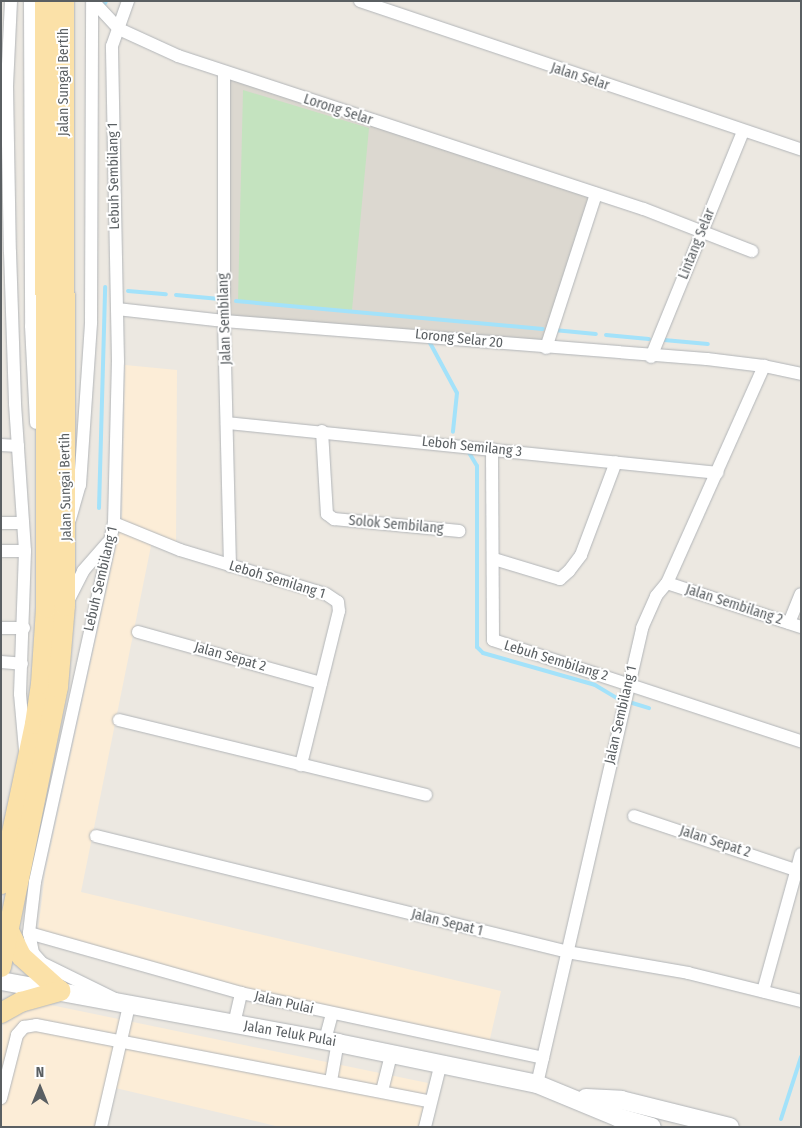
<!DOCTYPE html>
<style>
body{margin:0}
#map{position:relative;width:802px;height:1128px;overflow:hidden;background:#ece8e1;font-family:"Fira Sans Condensed",sans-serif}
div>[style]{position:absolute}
.commercial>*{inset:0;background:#fcedd7}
.education>*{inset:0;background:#dcd8d0}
.green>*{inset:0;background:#c4e3bf}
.stream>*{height:4px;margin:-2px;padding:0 2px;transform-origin:2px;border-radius:2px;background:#a3e2fa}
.roads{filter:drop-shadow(0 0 1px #b2b5b8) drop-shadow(0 0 1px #b2b5b8)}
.minor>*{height:12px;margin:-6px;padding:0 6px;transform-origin:6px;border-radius:6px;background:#fff}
.secondary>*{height:18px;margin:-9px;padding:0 9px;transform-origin:9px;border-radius:9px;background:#fff}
.primary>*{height:20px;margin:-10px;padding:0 10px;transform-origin:10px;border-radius:10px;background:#fbe1a8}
span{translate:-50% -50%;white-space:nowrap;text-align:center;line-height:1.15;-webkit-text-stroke:4px #fff;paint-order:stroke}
.street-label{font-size:14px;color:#5a5f62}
.frame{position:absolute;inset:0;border:2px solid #5a5f62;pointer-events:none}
.north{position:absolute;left:15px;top:1063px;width:50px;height:50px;-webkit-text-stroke:4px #fff;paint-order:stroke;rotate:0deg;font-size:14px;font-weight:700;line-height:20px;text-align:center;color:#5a5f62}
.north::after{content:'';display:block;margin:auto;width:18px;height:22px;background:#5a5f62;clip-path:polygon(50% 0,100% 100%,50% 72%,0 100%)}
</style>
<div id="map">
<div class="commercial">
<div style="clip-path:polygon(125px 365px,177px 370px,176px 544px,153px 536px,81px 892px,501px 991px,489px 1043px,238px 988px,38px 931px,45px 873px,122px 518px)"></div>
<div style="clip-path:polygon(46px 1004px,428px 1083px,419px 1127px,280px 1127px,107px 1086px,98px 1127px,1px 1127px,3px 1019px)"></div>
</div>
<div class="education">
<div style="clip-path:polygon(229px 72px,594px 193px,545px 343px,228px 318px)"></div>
</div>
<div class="green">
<div style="clip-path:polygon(243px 90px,369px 128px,352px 310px,238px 300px)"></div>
</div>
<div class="stream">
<div style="left:105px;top:3px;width:2px;rotate:-63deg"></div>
<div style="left:128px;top:291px;width:38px;rotate:5deg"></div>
<div style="left:176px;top:295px;width:44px;rotate:5.2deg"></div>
<div style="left:236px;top:301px;width:308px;rotate:5.2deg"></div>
<div style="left:554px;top:330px;width:42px;rotate:5.4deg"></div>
<div style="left:606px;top:335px;width:43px;rotate:5.3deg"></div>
<div style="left:664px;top:340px;width:44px;rotate:5.2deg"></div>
<div style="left:429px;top:341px;width:59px;rotate:61.7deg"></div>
<div style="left:457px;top:393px;width:39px;rotate:96deg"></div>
<div style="left:468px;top:451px;width:17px;rotate:59deg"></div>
<div style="left:477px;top:466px;width:181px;rotate:90deg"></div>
<div style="left:477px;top:647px;width:8px;rotate:45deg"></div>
<div style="left:483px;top:653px;width:116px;rotate:15.9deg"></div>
<div style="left:595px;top:685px;width:27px;rotate:31deg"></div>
<div style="left:99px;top:508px;width:221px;rotate:-88.4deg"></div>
<div style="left:629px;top:702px;width:21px;rotate:17deg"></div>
<div style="left:781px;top:1119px;width:65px;rotate:-72.1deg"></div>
</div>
<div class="roads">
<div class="minor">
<div style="left:11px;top:1px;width:86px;rotate:92.7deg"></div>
<div style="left:7px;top:87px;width:165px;rotate:89deg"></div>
<div style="left:10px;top:252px;width:152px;rotate:88.1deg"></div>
<div style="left:15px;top:404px;width:147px;rotate:86.1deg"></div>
<div style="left:25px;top:551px;width:143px;rotate:92deg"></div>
<div style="left:20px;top:694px;width:56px;rotate:84.9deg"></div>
<div style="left:30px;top:1px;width:325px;rotate:89.8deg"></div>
<div style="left:31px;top:326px;width:97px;rotate:87deg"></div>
<div style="left:93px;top:1px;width:38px;rotate:47deg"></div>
<div style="left:119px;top:29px;width:65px;rotate:24.6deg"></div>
<div style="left:178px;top:56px;width:490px;rotate:18.2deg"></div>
<div style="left:644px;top:209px;width:116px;rotate:21.3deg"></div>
<div style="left:360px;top:1px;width:465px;rotate:18.6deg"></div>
<div style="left:224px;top:72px;width:249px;rotate:90deg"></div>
<div style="left:224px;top:321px;width:245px;rotate:88.6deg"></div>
<div style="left:117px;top:309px;width:108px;rotate:6.4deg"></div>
<div style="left:224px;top:321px;width:484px;rotate:4.5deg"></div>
<div style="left:707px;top:359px;width:57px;rotate:7deg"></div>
<div style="left:764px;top:366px;width:38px;rotate:12deg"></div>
<div style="left:546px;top:348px;width:162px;rotate:-72deg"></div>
<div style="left:651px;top:357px;width:244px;rotate:-67.8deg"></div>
<div style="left:227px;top:423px;width:493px;rotate:5.8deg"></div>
<div style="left:322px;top:431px;width:83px;rotate:86.6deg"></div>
<div style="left:327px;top:514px;width:9px;rotate:36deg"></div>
<div style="left:334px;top:519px;width:126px;rotate:5.5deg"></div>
<div style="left:1px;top:445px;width:17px;rotate:3deg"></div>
<div style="left:492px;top:449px;width:191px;rotate:89.7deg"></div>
<div style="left:493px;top:640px;width:324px;rotate:18.2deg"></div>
<div style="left:70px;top:519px;width:35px;rotate:-74deg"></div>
<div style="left:80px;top:485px;width:163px;rotate:-86.1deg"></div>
<div style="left:91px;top:322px;width:321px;rotate:-89.8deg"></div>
<div style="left:1px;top:523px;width:22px"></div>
<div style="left:114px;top:523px;width:71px;rotate:22.2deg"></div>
<div style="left:180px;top:550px;width:152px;rotate:16.8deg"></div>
<div style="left:326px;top:594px;width:14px;rotate:34deg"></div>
<div style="left:338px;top:602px;width:9px;rotate:84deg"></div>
<div style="left:339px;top:611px;width:159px;rotate:103.9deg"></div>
<div style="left:1px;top:551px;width:24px"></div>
<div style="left:494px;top:559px;width:69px;rotate:16.9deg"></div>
<div style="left:560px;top:579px;width:12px;rotate:-42deg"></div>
<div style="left:569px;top:571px;width:20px;rotate:-53deg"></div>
<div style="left:581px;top:555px;width:99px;rotate:-69.4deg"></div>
<div style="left:667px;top:583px;width:141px;rotate:18.2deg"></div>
<div style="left:68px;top:601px;width:34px;rotate:-63deg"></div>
<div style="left:83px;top:571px;width:37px;rotate:-49deg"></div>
<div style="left:789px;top:623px;width:31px;rotate:-68deg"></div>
<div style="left:1px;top:628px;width:23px"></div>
<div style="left:138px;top:632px;width:190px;rotate:15.6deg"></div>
<div style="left:1px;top:662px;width:21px;rotate:5deg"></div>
<div style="left:119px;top:720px;width:316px;rotate:13.7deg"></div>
<div style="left:634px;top:816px;width:170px;rotate:18.5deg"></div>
<div style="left:96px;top:836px;width:485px;rotate:13.8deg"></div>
<div style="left:567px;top:952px;width:123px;rotate:9.8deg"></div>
<div style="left:688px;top:973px;width:116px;rotate:13.9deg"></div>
<div style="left:29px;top:933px;width:220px;rotate:15.8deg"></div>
<div style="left:241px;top:993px;width:309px;rotate:12.1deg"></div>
<div style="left:763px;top:991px;width:142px;rotate:-74.5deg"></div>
<div style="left:234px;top:1024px;width:32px;rotate:-77deg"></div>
<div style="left:325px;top:1040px;width:27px;rotate:-75deg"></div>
<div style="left:331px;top:1081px;width:39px;rotate:-80deg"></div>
<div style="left:537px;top:1084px;width:468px;rotate:-77deg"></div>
<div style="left:642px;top:628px;width:35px;rotate:-66deg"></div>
<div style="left:656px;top:596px;width:17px;rotate:-50deg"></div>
<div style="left:667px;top:583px;width:238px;rotate:-65.9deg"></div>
<div style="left:382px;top:1091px;width:38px;rotate:-76deg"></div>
<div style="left:1px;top:1098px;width:65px;rotate:-75.7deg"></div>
<div style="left:17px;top:1035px;width:11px;rotate:-49deg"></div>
<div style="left:24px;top:1027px;width:12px;rotate:-9deg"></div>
<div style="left:36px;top:1025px;width:402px;rotate:11deg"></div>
<div style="left:101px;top:1127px;width:124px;rotate:-77deg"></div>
<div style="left:129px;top:1006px;width:97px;rotate:-153.7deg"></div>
<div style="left:42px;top:963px;width:13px;rotate:-132deg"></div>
<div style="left:33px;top:953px;width:20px;rotate:-101deg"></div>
<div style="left:29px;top:933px;width:51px;rotate:-83.3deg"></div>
<div style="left:35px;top:882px;width:368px;rotate:-77.6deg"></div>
<div style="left:114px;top:523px;width:161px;rotate:-88.6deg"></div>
<div style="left:118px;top:362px;width:316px;rotate:-91.1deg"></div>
<div style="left:112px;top:46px;width:48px;rotate:-70.4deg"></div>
<div style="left:425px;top:1127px;width:66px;rotate:-76deg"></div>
</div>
<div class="secondary">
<div style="left:1px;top:981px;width:343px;rotate:10.4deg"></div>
<div style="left:338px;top:1043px;width:203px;rotate:11.6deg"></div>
<div style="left:537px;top:1084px;width:87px;rotate:22.4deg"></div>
<div style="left:617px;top:1117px;width:36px;rotate:16deg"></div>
<div style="left:586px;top:1098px;width:35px;rotate:3deg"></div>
<div style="left:621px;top:1100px;width:112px;rotate:13.9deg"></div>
</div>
<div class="primary">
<div style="left:1px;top:884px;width:164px;rotate:-78deg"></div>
<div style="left:35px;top:724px;width:40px;rotate:-81.5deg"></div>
<div style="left:41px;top:684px;width:76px;rotate:-86.2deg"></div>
<div style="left:46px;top:608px;width:607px;rotate:-90.09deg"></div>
<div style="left:9px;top:931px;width:28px;rotate:64deg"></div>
<div style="left:21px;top:956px;width:52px;rotate:41.9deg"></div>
<div style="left:1px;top:967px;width:286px;rotate:-78.5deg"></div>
<div style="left:58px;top:687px;width:81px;rotate:-85.1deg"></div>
<div style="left:65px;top:606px;width:605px;rotate:-90.09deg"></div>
<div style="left:1px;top:1013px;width:23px;rotate:-29deg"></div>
<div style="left:21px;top:1002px;width:41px;rotate:-15.8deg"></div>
</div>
</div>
<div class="street-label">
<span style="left:580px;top:77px;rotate:18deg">Jalan Selar</span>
<span style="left:64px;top:82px;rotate:-90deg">Jalan Sungai Bertih</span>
<span style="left:338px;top:110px;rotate:18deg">Lorong Selar</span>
<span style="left:114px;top:176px;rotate:-91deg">Lebuh Sembilang 1</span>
<span style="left:697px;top:244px;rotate:-68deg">Lintang Selar</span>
<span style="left:225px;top:319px;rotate:-92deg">Jalan Sembilang</span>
<span style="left:459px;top:339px;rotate:6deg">Lorong Selar 20</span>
<span style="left:472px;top:447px;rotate:6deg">Leboh Semilang 3</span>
<span style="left:66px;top:487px;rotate:-91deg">Jalan Sungai Bertih</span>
<span style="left:396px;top:525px;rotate:5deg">Solok Sembilang</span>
<span style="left:101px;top:579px;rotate:-77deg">Lebuh Sembilang 1</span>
<span style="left:277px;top:580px;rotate:17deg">Leboh Semilang 1</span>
<span style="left:734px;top:605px;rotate:18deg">Jalan Sembilang 2</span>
<span style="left:230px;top:657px;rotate:16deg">Jalan Sepat 2</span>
<span style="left:556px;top:661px;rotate:17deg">Lebuh Sembilang 2</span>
<span style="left:621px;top:715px;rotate:-77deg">Jalan Sembilang 1</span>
<span style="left:715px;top:842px;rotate:18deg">Jalan Sepat 2</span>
<span style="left:447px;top:923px;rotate:14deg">Jalan Sepat 1</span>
<span style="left:284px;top:1003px;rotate:13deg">Jalan Pulai</span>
<span style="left:290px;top:1034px;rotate:10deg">Jalan Teluk Pulai</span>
</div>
<div class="frame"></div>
<div class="north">N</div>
</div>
